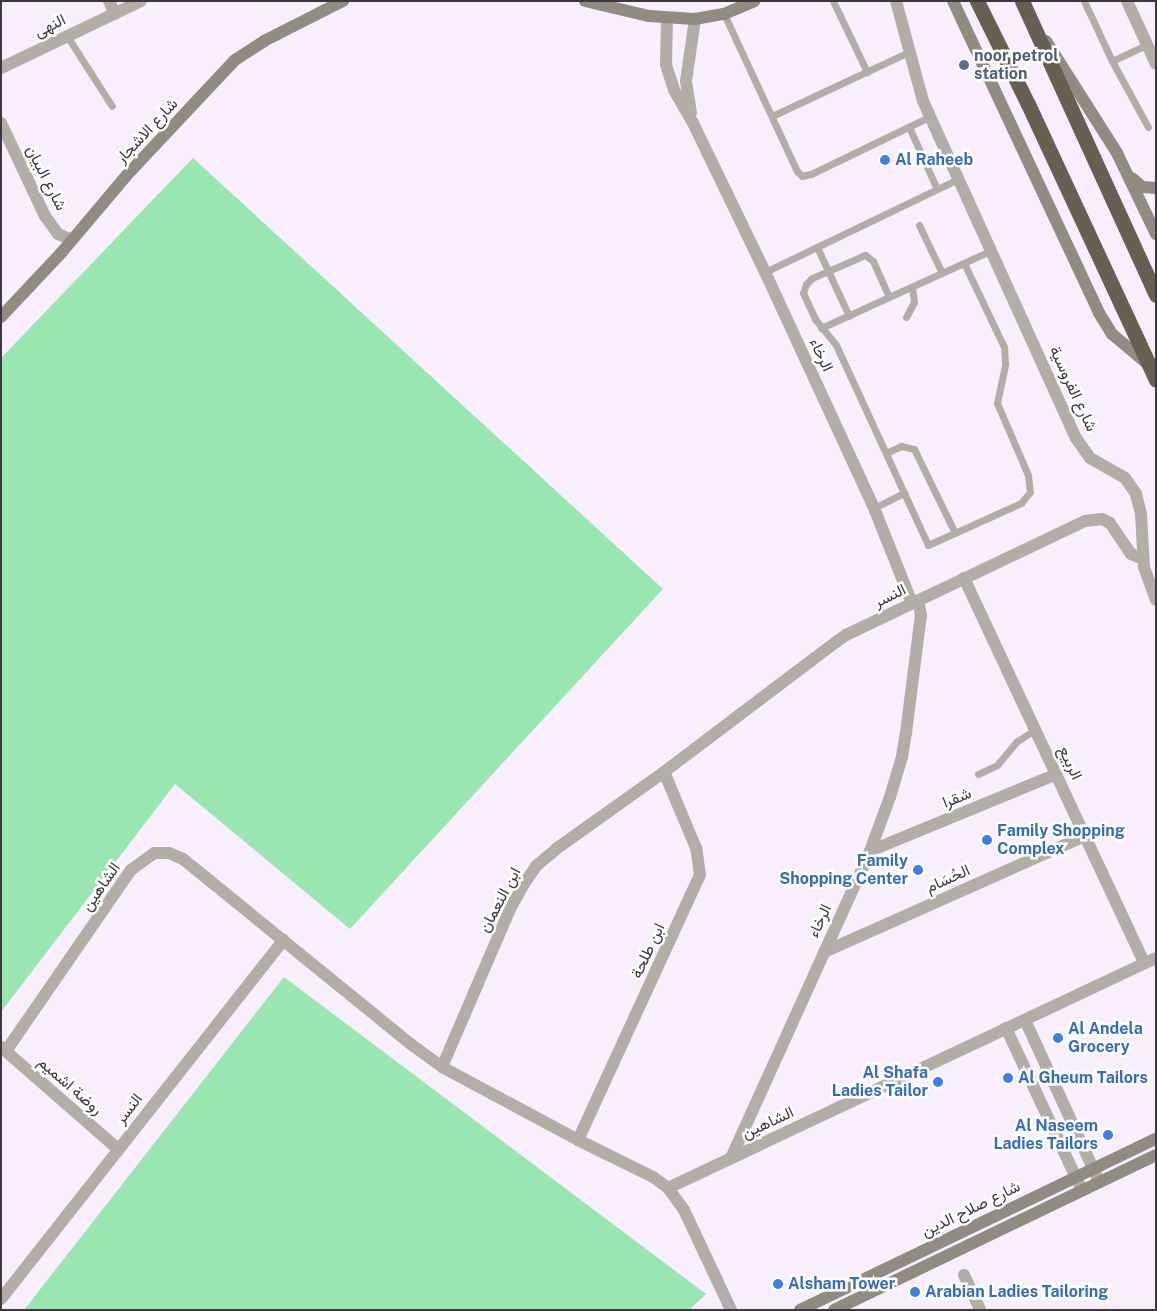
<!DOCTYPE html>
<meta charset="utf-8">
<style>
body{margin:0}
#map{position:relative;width:1157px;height:1311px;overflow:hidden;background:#f9eefd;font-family:"Public Sans",Vazirmatn,sans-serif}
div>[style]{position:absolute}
.green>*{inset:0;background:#9ae6b0}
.lane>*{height:7px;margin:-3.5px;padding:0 3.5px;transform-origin:3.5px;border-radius:3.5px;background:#b1aea7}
.street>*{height:12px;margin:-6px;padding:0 6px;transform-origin:6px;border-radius:6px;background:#b1aea7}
.secondary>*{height:12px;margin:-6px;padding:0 6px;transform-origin:6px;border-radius:6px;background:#918c82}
.highway>*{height:15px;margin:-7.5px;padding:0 7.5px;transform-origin:7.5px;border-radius:7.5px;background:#676052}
.dots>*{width:14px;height:14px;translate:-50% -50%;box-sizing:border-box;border:2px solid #fff;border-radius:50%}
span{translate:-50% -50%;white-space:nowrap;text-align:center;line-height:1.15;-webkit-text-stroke:5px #fff;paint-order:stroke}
.street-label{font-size:16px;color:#3c383e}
.service-label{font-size:16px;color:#4e5e75;font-weight:700}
.left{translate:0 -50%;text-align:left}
.shop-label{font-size:16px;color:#366cbe;font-weight:700}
.right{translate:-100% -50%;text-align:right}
.frame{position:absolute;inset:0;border:2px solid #3c383e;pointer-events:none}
</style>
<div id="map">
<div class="green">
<div style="clip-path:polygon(193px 158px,663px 589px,350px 929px,175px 784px,1px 1012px,1px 358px)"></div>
<div style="clip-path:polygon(284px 977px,706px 1294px,689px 1310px,24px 1310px)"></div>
</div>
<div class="lane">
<div style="left:833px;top:1px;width:79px;rotate:64.4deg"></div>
<div style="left:1084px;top:1px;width:66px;rotate:65deg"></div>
<div style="left:1112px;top:61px;width:38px;rotate:-25deg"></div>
<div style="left:724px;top:14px;width:173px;rotate:65.1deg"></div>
<div style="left:797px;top:171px;width:7px;rotate:45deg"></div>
<div style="left:802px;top:176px;width:9px;rotate:-13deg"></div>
<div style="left:811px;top:174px;width:131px;rotate:-25.8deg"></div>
<div style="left:67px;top:36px;width:83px;rotate:57.3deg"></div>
<div style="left:1112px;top:61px;width:75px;rotate:61.4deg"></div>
<div style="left:772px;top:116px;width:153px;rotate:-25.1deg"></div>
<div style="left:909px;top:127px;width:68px;rotate:65.7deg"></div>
<div style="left:919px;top:225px;width:53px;rotate:64.4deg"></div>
<div style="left:817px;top:247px;width:76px;rotate:65.1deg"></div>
<div style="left:765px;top:272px;width:214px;rotate:-25.7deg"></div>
<div style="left:889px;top:297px;width:39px;rotate:-114deg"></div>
<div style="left:873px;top:261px;width:10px;rotate:-143deg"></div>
<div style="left:865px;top:255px;width:58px;rotate:156.5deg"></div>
<div style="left:812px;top:278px;width:8px;rotate:135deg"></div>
<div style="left:806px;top:284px;width:9px;rotate:108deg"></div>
<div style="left:803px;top:293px;width:29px;rotate:65deg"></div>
<div style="left:815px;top:319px;width:33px;rotate:51deg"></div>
<div style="left:836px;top:345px;width:220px;rotate:65.3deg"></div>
<div style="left:928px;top:545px;width:102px;rotate:-24.3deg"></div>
<div style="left:1021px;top:503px;width:14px;rotate:-51deg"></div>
<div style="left:1030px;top:492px;width:17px;rotate:-97deg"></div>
<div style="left:1028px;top:475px;width:78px;rotate:-113.3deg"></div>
<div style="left:997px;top:403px;width:40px;rotate:-78deg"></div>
<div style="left:1005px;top:364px;width:17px;rotate:-93deg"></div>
<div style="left:1004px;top:347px;width:93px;rotate:-115.5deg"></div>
<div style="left:906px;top:317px;width:17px;rotate:-62deg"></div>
<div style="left:914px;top:302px;width:15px;rotate:-98deg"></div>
<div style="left:821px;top:328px;width:186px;rotate:-24.5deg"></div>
<div style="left:886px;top:453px;width:17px;rotate:-25deg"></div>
<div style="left:901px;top:446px;width:13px;rotate:13deg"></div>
<div style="left:914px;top:449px;width:93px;rotate:64deg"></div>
<div style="left:874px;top:508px;width:34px;rotate:-27deg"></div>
<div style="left:978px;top:774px;width:21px;rotate:-25deg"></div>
<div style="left:997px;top:765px;width:30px;rotate:-50deg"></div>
<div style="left:1016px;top:742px;width:24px;rotate:-33deg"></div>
</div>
<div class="street">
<div style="left:109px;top:1px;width:14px;rotate:65deg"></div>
<div style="left:896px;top:1px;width:104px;rotate:74.9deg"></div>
<div style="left:923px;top:101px;width:370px;rotate:65.6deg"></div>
<div style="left:1076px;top:438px;width:24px;rotate:55deg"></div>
<div style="left:1090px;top:458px;width:40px;rotate:29.7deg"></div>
<div style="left:1125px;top:478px;width:19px;rotate:55deg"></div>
<div style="left:1136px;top:494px;width:21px;rotate:76deg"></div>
<div style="left:1141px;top:514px;width:53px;rotate:86.8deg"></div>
<div style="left:1144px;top:567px;width:35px;rotate:70deg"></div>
<div style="left:1127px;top:1px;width:69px;rotate:65.3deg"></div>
<div style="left:667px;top:18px;width:47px;rotate:91.2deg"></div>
<div style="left:666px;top:65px;width:26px;rotate:72deg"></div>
<div style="left:674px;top:90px;width:38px;rotate:60deg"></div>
<div style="left:693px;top:123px;width:165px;rotate:64.2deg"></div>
<div style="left:765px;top:272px;width:260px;rotate:65.2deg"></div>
<div style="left:874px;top:508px;width:102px;rotate:68.2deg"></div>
<div style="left:1px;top:68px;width:155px;rotate:-25.6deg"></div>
<div style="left:691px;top:113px;width:32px;rotate:-99deg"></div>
<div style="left:686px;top:81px;width:63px;rotate:-81.7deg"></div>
<div style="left:1px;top:123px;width:103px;rotate:64.7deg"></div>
<div style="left:45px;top:216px;width:22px;rotate:54deg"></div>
<div style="left:58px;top:234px;width:15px;rotate:23deg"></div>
<div style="left:964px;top:578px;width:425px;rotate:64.9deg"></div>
<div style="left:870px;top:851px;width:202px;rotate:-22.4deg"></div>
<div style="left:824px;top:952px;width:286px;rotate:-24deg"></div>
<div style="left:1025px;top:1020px;width:178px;rotate:65.4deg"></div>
<div style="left:1006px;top:1028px;width:179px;rotate:64.9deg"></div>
<div style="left:1px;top:1047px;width:155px;rotate:41.1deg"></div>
<div style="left:6px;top:1051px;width:220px;rotate:-55.4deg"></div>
<div style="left:131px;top:870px;width:29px;rotate:-36deg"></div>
<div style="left:154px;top:853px;width:15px"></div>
<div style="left:169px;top:853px;width:15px;rotate:23deg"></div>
<div style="left:183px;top:859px;width:295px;rotate:39.1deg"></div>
<div style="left:412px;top:1045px;width:37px;rotate:36deg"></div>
<div style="left:442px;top:1067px;width:154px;rotate:28.2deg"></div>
<div style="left:578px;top:1140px;width:84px;rotate:26.3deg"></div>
<div style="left:653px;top:1177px;width:19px;rotate:36deg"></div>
<div style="left:668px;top:1188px;width:27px;rotate:54deg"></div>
<div style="left:684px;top:1210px;width:110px;rotate:64.8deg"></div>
<div style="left:442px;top:1067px;width:172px;rotate:-66.7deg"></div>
<div style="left:510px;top:909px;width:25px;rotate:-61deg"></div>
<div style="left:522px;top:887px;width:25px;rotate:-56deg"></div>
<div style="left:536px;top:866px;width:26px;rotate:-40deg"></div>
<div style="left:556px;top:849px;width:133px;rotate:-35.5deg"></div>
<div style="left:664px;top:772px;width:216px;rotate:-37.1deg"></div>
<div style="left:836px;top:642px;width:12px;rotate:-35deg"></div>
<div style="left:846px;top:635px;width:265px;rotate:-25.5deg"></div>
<div style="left:1085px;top:521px;width:17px;rotate:-7deg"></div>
<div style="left:1102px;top:519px;width:9px;rotate:27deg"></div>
<div style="left:1110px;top:523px;width:37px;rotate:56deg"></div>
<div style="left:1131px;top:554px;width:13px;rotate:23deg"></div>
<div style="left:578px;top:1140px;width:292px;rotate:-65.3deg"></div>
<div style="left:700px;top:875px;width:27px;rotate:-98deg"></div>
<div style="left:696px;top:848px;width:82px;rotate:-112.8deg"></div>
<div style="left:731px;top:1158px;width:337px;rotate:-65.6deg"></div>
<div style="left:870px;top:851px;width:58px;rotate:-69.7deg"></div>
<div style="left:890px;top:797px;width:42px;rotate:-73.3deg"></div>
<div style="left:902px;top:757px;width:24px;rotate:-81deg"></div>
<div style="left:906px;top:733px;width:119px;rotate:-82.8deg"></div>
<div style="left:921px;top:615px;width:15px;rotate:-101deg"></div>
<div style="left:668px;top:1188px;width:539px;rotate:-25.24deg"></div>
<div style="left:964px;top:1275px;width:38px;rotate:65deg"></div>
<div style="left:1px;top:1299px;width:457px;rotate:-51.8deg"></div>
</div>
<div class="secondary">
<div style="left:585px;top:1px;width:66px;rotate:13.2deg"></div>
<div style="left:649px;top:16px;width:46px;rotate:3.7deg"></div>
<div style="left:695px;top:19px;width:29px;rotate:-10deg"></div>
<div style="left:724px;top:14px;width:33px;rotate:-23deg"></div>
<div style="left:953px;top:1px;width:344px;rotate:64.9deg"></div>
<div style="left:1099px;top:313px;width:25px;rotate:58deg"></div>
<div style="left:1112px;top:334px;width:48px;rotate:40deg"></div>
<div style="left:1046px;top:41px;width:133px;rotate:57.6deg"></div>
<div style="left:1117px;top:153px;width:90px;rotate:64.3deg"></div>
<div style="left:1132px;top:178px;width:13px;rotate:42deg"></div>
<div style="left:1142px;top:187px;width:14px;rotate:4deg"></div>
<div style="left:1px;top:317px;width:89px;rotate:-46.8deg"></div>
<div style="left:62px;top:252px;width:99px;rotate:-49.9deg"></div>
<div style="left:126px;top:176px;width:159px;rotate:-46.8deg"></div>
<div style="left:235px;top:60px;width:35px;rotate:-33deg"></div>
<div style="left:264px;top:41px;width:89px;rotate:-26.9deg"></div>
<div style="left:800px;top:1310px;width:395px;rotate:-25.7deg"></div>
<div style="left:834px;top:1310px;width:357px;rotate:-25.7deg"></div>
</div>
<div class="highway">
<div style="left:977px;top:1px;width:115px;rotate:63.7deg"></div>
<div style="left:1028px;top:104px;width:304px;rotate:65.1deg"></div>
<div style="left:1022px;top:1px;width:323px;rotate:65.5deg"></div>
</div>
<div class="dots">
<div style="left:964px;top:65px;background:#5c6f8a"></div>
<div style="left:885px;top:160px;background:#3f7fe0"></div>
<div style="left:987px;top:840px;background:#3f7fe0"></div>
<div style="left:918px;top:870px;background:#3f7fe0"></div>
<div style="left:1058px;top:1038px;background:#3f7fe0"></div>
<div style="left:1008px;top:1078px;background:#3f7fe0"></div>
<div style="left:938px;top:1082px;background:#3f7fe0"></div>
<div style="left:1108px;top:1135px;background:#3f7fe0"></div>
<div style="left:778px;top:1284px;background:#3f7fe0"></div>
<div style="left:915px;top:1292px;background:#3f7fe0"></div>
</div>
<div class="street-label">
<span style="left:50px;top:26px;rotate:-26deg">النهى</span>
<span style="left:147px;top:131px;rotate:-47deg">شارع الاشجار</span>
<span style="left:46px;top:178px;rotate:63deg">شارع البيان</span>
<span style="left:821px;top:355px;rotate:65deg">الرخاء</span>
<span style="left:1073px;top:389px;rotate:65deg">شارع الفروسية</span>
<span style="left:890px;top:596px;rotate:-26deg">النسر</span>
<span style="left:1070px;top:763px;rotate:65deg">الربيع</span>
<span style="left:957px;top:798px;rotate:-22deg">شقرا</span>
<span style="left:948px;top:879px;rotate:-24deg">الحُسَام</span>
<span style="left:101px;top:887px;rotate:-55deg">الشاهين</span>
<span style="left:500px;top:900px;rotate:-62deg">ابن النعمان</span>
<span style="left:820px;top:921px;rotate:-65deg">الرخاء</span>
<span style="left:648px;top:951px;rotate:-65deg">ابن طلحة</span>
<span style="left:70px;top:1086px;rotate:41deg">روضة اشميم</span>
<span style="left:129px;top:1109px;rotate:-52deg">النسر</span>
<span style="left:768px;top:1123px;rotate:-25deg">الشاهين</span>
<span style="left:971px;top:1209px;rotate:-26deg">شارع صلاح الدين</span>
</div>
<div class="service-label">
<span class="left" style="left:974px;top:65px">noor petrol<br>station</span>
</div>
<div class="shop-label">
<span class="left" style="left:895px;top:160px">Al Raheeb</span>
<span class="left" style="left:997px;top:840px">Family Shopping<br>Complex</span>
<span class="right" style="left:908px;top:870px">Family<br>Shopping Center</span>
<span class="left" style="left:1068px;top:1038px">Al Andela<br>Grocery</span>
<span class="right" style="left:928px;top:1082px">Al Shafa<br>Ladies Tailor</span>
<span class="left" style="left:1018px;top:1078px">Al Gheum Tailors</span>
<span class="right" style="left:1098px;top:1135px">Al Naseem<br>Ladies Tailors</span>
<span class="left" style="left:788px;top:1284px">Alsham Tower</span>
<span class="left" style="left:925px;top:1292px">Arabian Ladies Tailoring</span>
</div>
<div class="frame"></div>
</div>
